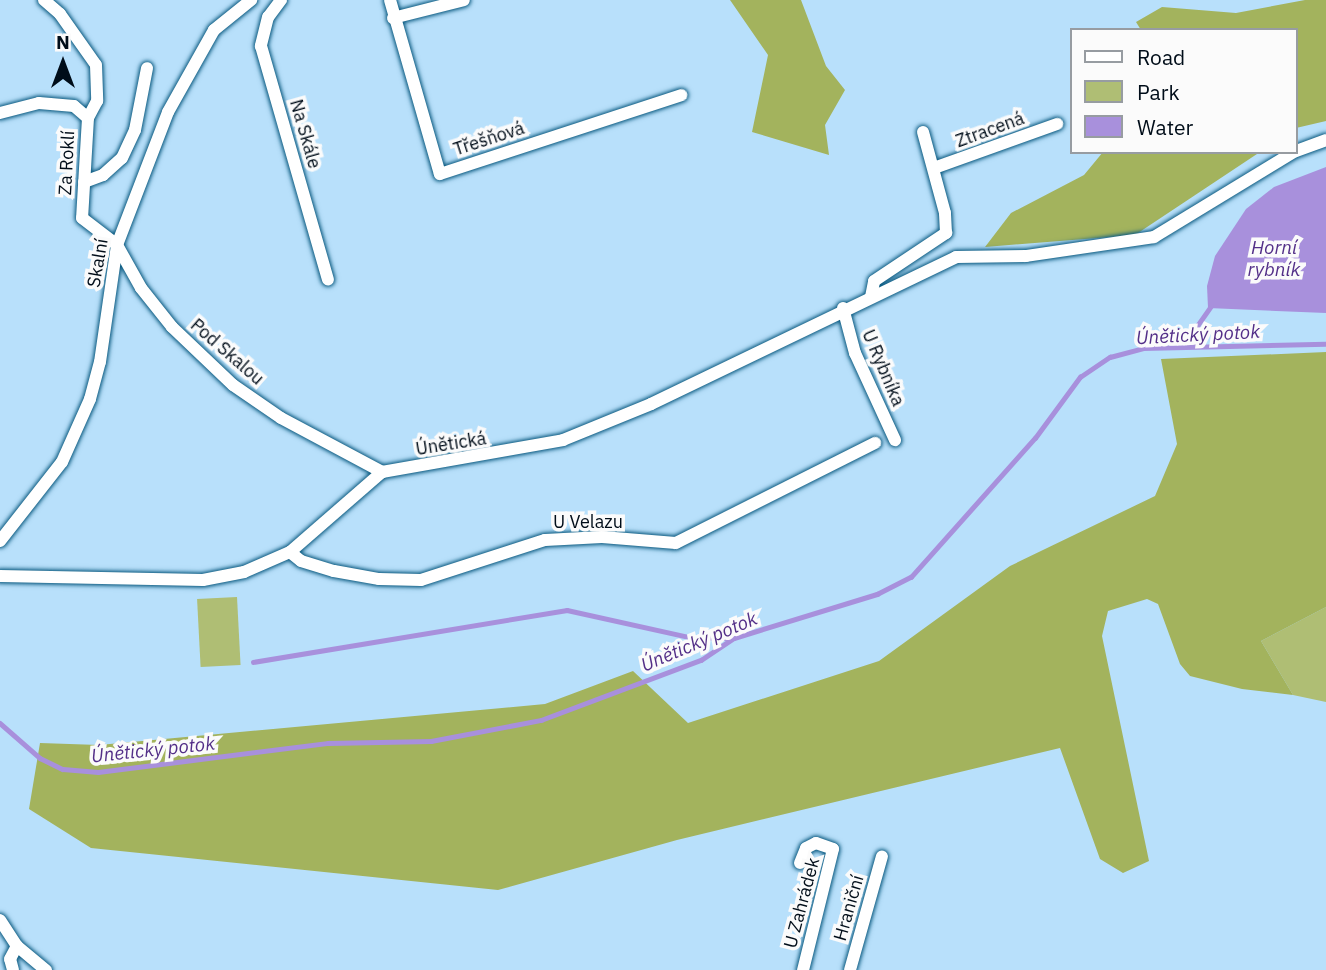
<!DOCTYPE html>
<meta charset="utf-8">
<style>
body{margin:0}
#map{position:relative;width:1326px;height:970px;overflow:hidden;background:#b8e0fb;font-family:"IBM Plex Sans",sans-serif}
div>[style]{position:absolute}
.green>*{inset:0;background:#afbe74;transform-origin:0 0}
.forest>*{inset:0;background:#a3b35d}
.water>*{inset:0;background:#a890dc}
.stream>*{height:4.5px;margin:-2.25px;padding:0 2.25px;transform-origin:2.25px;border-radius:2.25px;background:#a890dc}
.roads{filter:drop-shadow(0 0 2px #08587f) drop-shadow(0 0 2px #08587f)}
.street>*{height:12px;margin:-6px;padding:0 6px;transform-origin:6px;border-radius:6px;background:#fff}
span{translate:-50% -50%;white-space:nowrap;text-align:center;line-height:1.15;-webkit-text-stroke:7px #fbfbfb;paint-order:stroke}
.street-label{font-size:18px;color:#000d19}
.water-label{font-size:19px;color:#532f88;font-style:italic}
.legend{position:absolute;left:1070px;top:28px;width:228px;height:126px;box-sizing:border-box;background:#fbfbfb;border:2px solid #979ca1;margin:0;padding:9px 12px;list-style:none;font-size:21px;color:#000d19}
.legend li{display:flex;align-items:center;gap:14px;height:35px}
.legend b{width:35px;border:2px solid #979ca1}
.north{position:absolute;left:28px;top:28px;width:70px;height:70px;-webkit-text-stroke:5px #fbfbfb;paint-order:stroke;rotate:0deg;font-size:19px;font-weight:700;line-height:28px;text-align:center;color:#000d19}
.north::after{content:'';display:block;margin:auto;width:24px;height:32px;background:#000d19;clip-path:polygon(50% 0,100% 100%,50% 72%,0 100%)}
</style>
<div id="map">
<div class="green">
<div style="left:237px;top:597px;width:68px;height:40px;rotate:87deg"></div>
<div style="clip-path:polygon(1326px 607px,1326px 702px,1293px 695px,1261px 641px)"></div>
</div>
<div class="forest">
<div style="clip-path:polygon(730px 0,801px 0,826px 66px,845px 90px,825px 125px,829px 155px,752px 132px,768px 55px)"></div>
<div style="clip-path:polygon(1305px 0,1326px 0,1326px 121px,1296px 128px,1296px 30px,1141px 30px,1136px 22px,1162px 7px,1236px 13px)"></div>
<div style="clip-path:polygon(1103px 152px,1260px 152px,1135px 235px,985px 247px,1011px 213px,1084px 175px)"></div>
<div style="clip-path:polygon(1326px 352px,1326px 607px,1261px 641px,1293px 695px,1242px 689px,1190px 676px,1180px 664px,1158px 604px,1147px 599px,1108px 611px,1102px 636px,1149px 861px,1123px 873px,1100px 859px,1060px 748px,677px 840px,498px 890px,91px 848px,29px 809px,40px 743px,99px 745px,545px 704px,633px 671px,688px 723px,879px 661px,1010px 566px,1155px 496px,1177px 444px,1161px 359px)"></div>
</div>
<div class="water">
<div style="clip-path:polygon(1326px 167px,1326px 313px,1208px 308px,1207px 286px,1215px 256px,1246px 209px,1274px 187px)"></div>
</div>
<div class="stream">
<div style="left:1195px;top:346px;width:20px;rotate:-84deg"></div>
<div style="left:1197px;top:326px;width:24px;rotate:-55deg"></div>
<div style="left:253px;top:662px;width:318px;rotate:-9.4deg"></div>
<div style="left:567px;top:610px;width:125px;rotate:12.5deg"></div>
<div style="left:689px;top:637px;width:42px;rotate:1.4deg"></div>
<div style="left:0;top:723px;width:53px;rotate:41.2deg"></div>
<div style="left:40px;top:758px;width:25px;rotate:26deg"></div>
<div style="left:63px;top:769px;width:35px;rotate:5deg"></div>
<div style="left:98px;top:772px;width:232px;rotate:-7.2deg"></div>
<div style="left:328px;top:743px;width:103px;rotate:-1.1deg"></div>
<div style="left:431px;top:741px;width:112px;rotate:-10.8deg"></div>
<div style="left:541px;top:720px;width:171px;rotate:-20.6deg"></div>
<div style="left:701px;top:660px;width:40px;rotate:-34deg"></div>
<div style="left:734px;top:638px;width:150px;rotate:-17.1deg"></div>
<div style="left:877px;top:594px;width:38px;rotate:-27deg"></div>
<div style="left:911px;top:577px;width:186px;rotate:-48.3deg"></div>
<div style="left:1035px;top:438px;width:76px;rotate:-53.6deg"></div>
<div style="left:1080px;top:377px;width:36px;rotate:-34deg"></div>
<div style="left:1110px;top:357px;width:34px;rotate:-15deg"></div>
<div style="left:1143px;top:348px;width:183px;rotate:-1.3deg"></div>
</div>
<div class="roads">
<div class="street">
<div style="left:44px;top:0;width:21px;rotate:41deg"></div>
<div style="left:60px;top:14px;width:62px;rotate:54.8deg"></div>
<div style="left:96px;top:65px;width:36px;rotate:88deg"></div>
<div style="left:97px;top:101px;width:19px;rotate:118deg"></div>
<div style="left:281px;top:0;width:21px;rotate:127deg"></div>
<div style="left:268px;top:17px;width:30px;rotate:104deg"></div>
<div style="left:261px;top:46px;width:243px;rotate:74deg"></div>
<div style="left:390px;top:0;width:181px;rotate:74deg"></div>
<div style="left:440px;top:174px;width:254px;rotate:-18.1deg"></div>
<div style="left:393px;top:18px;width:73px;rotate:-14.2deg"></div>
<div style="left:0;top:113px;width:40px;rotate:-14.4deg"></div>
<div style="left:39px;top:103px;width:35px;rotate:5deg"></div>
<div style="left:74px;top:106px;width:18px;rotate:41deg"></div>
<div style="left:88px;top:118px;width:100px;rotate:93.4deg"></div>
<div style="left:82px;top:218px;width:44px;rotate:37.6deg"></div>
<div style="left:117px;top:245px;width:49px;rotate:60.8deg"></div>
<div style="left:141px;top:288px;width:50px;rotate:51.5deg"></div>
<div style="left:172px;top:327px;width:84px;rotate:43.6deg"></div>
<div style="left:233px;top:385px;width:58px;rotate:34.5deg"></div>
<div style="left:281px;top:418px;width:115px;rotate:28.1deg"></div>
<div style="left:1296px;top:151px;width:32px;rotate:-20deg"></div>
<div style="left:934px;top:168px;width:131px;rotate:-19.7deg"></div>
<div style="left:84px;top:182px;width:20px;rotate:-20deg"></div>
<div style="left:103px;top:175px;width:25px;rotate:-42deg"></div>
<div style="left:122px;top:158px;width:31px;rotate:-65deg"></div>
<div style="left:135px;top:130px;width:63px;rotate:-79deg"></div>
<div style="left:871px;top:297px;width:16px;rotate:-79deg"></div>
<div style="left:874px;top:281px;width:87px;rotate:-33.7deg"></div>
<div style="left:946px;top:233px;width:20px;rotate:-93deg"></div>
<div style="left:945px;top:213px;width:84px;rotate:-105.2deg"></div>
<div style="left:843px;top:308px;width:47px;rotate:75.1deg"></div>
<div style="left:855px;top:353px;width:96px;rotate:65.3deg"></div>
<div style="left:0;top:541px;width:100px;rotate:-51.9deg"></div>
<div style="left:62px;top:462px;width:69px;rotate:-66deg"></div>
<div style="left:90px;top:399px;width:38px;rotate:-75deg"></div>
<div style="left:100px;top:362px;width:118px;rotate:-81.7deg"></div>
<div style="left:117px;top:245px;width:142px;rotate:-69deg"></div>
<div style="left:168px;top:112px;width:94px;rotate:-60.7deg"></div>
<div style="left:214px;top:30px;width:48px;rotate:-39deg"></div>
<div style="left:290px;top:552px;width:14px;rotate:39deg"></div>
<div style="left:301px;top:561px;width:34px;rotate:17deg"></div>
<div style="left:334px;top:571px;width:46px;rotate:10.1deg"></div>
<div style="left:379px;top:579px;width:42px;rotate:1.4deg"></div>
<div style="left:421px;top:580px;width:130px;rotate:-17.9deg"></div>
<div style="left:545px;top:540px;width:57px;rotate:-3deg"></div>
<div style="left:602px;top:537px;width:74px;rotate:4.6deg"></div>
<div style="left:676px;top:543px;width:223px;rotate:-26.7deg"></div>
<div style="left:0;top:576px;width:203px;rotate:1.1deg"></div>
<div style="left:203px;top:580px;width:42px;rotate:-11deg"></div>
<div style="left:244px;top:572px;width:50px;rotate:-23.5deg"></div>
<div style="left:290px;top:552px;width:122px;rotate:-41deg"></div>
<div style="left:382px;top:472px;width:184px;rotate:-10deg"></div>
<div style="left:563px;top:440px;width:95px;rotate:-22.2deg"></div>
<div style="left:651px;top:404px;width:339px;rotate:-25.7deg"></div>
<div style="left:956px;top:257px;width:70px;rotate:-0.8deg"></div>
<div style="left:1026px;top:256px;width:129px;rotate:-8.4deg"></div>
<div style="left:1154px;top:237px;width:164px;rotate:-31.3deg"></div>
<div style="left:800px;top:863px;width:16px;rotate:-68deg"></div>
<div style="left:806px;top:848px;width:11px;rotate:-27deg"></div>
<div style="left:816px;top:843px;width:18px;rotate:19deg"></div>
<div style="left:833px;top:849px;width:125px;rotate:103.9deg"></div>
<div style="left:0;top:920px;width:31px;rotate:57deg"></div>
<div style="left:17px;top:946px;width:38px;rotate:40deg"></div>
<div style="left:13px;top:970px;width:11px;rotate:-105deg"></div>
<div style="left:10px;top:959px;width:15px;rotate:-62deg"></div>
<div style="left:850px;top:970px;width:118px;rotate:-74.3deg"></div>
</div>
</div>
<div class="street-label">
<span style="left:990px;top:130px;rotate:-20deg">Ztracená</span>
<span style="left:305px;top:134px;rotate:74deg">Na Skále</span>
<span style="left:489px;top:139px;rotate:-18deg">Třešňová</span>
<span style="left:67px;top:163px;rotate:-87deg">Za Roklí</span>
<span style="left:98px;top:263px;rotate:-80deg">Skalní</span>
<span style="left:227px;top:352px;rotate:41deg">Pod Skalou</span>
<span style="left:883px;top:368px;rotate:67deg">U Rybníka</span>
<span style="left:451px;top:444px;rotate:-9deg">Únětická</span>
<span style="left:588px;top:522px">U Velazu</span>
<span style="left:802px;top:903px;rotate:-75deg">U Zahrádek</span>
<span style="left:849px;top:908px;rotate:-74deg">Hraniční</span>
</div>
<div class="water-label">
<span style="left:1274px;top:259px">Horní<br>rybník</span>
<span style="left:1198px;top:335px;rotate:-3deg">Únětický potok</span>
<span style="left:699px;top:642px;rotate:-23deg">Únětický potok</span>
<span style="left:153px;top:750px;rotate:-6deg">Únětický potok</span>
</div>
<ul class="legend">
<li><b style="height:9px;background:#fff"></b>Road</li>
<li><b style="height:19px;background:#afbe74"></b>Park</li>
<li><b style="height:19px;background:#a890dc"></b>Water</li>
</ul>
<div class="north">N</div>
</div>
